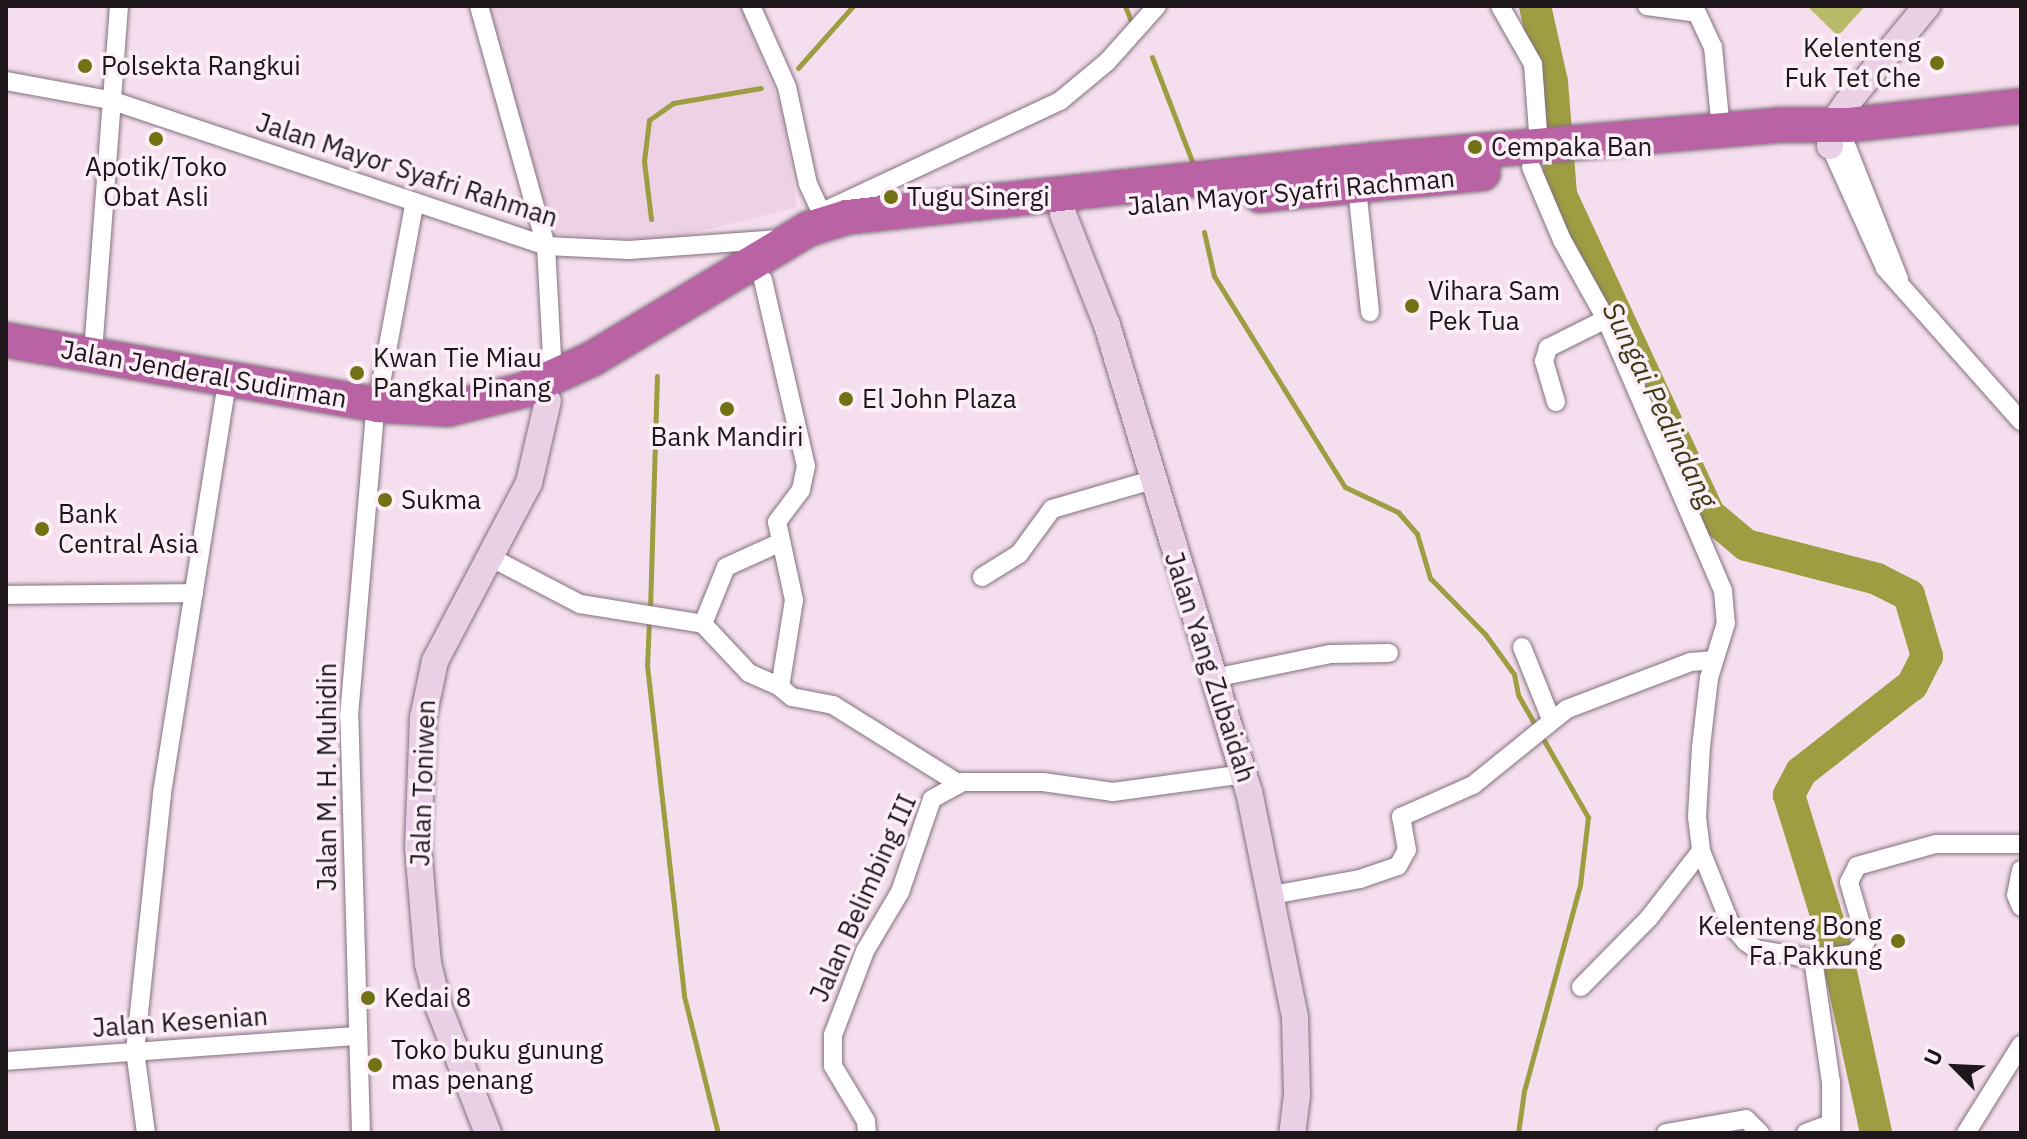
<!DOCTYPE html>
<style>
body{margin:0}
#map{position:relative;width:2027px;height:1139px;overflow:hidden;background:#f5dfee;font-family:"IBM Plex Sans",sans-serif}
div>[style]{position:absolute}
.built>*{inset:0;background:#edd1e4}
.green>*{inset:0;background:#b9b96a}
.stream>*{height:5px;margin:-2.5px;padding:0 2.5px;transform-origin:2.5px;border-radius:2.5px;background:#9e9d41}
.river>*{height:32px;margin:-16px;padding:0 16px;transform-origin:16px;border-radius:16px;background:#9e9d41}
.roads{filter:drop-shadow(0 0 2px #83707e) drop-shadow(0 0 2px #83707e)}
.street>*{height:18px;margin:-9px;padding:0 9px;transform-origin:9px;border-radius:9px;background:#fff}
.secondary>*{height:26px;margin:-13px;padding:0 13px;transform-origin:13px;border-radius:13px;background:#ead0e4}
.highway>*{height:34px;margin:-17px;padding:0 17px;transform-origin:17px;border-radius:17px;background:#b963a4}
.dots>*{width:22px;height:22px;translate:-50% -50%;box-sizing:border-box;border:4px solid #fceff8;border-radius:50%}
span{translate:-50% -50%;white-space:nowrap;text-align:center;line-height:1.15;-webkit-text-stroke:7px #fceff8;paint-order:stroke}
.poi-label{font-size:26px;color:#1d161b}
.right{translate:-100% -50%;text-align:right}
.left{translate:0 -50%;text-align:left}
.street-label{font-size:26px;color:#1d161b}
.water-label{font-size:28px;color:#3c3c15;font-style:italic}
.frame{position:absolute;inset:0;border:8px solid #1d161b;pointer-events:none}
.north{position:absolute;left:1915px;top:1027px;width:80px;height:80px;-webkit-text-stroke:6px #fceff8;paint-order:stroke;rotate:294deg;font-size:22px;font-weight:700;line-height:32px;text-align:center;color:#1d161b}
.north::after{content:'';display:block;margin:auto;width:28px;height:36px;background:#1d161b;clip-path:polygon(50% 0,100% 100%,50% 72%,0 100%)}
</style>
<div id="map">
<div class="built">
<div style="clip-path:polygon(484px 6px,741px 6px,782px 111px,797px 207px,662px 241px,554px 234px)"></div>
</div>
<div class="green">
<div style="clip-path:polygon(1807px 6px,1865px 6px,1838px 36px)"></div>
</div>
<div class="stream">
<div style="left:1125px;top:6px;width:16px;rotate:68deg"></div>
<div style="left:1152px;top:57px;width:115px;rotate:69deg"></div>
<div style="left:798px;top:68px;width:83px;rotate:-48.4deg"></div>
<div style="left:651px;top:219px;width:58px;rotate:-96.9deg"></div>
<div style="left:644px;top:161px;width:41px;rotate:-83deg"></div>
<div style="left:649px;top:120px;width:29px;rotate:-35deg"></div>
<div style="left:673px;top:103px;width:89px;rotate:-9.7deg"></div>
<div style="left:1204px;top:232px;width:45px;rotate:77.2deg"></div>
<div style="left:1214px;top:276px;width:248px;rotate:58.2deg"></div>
<div style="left:1345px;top:487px;width:59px;rotate:25.3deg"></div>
<div style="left:1398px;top:512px;width:29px;rotate:49deg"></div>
<div style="left:1417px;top:534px;width:46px;rotate:73.5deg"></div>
<div style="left:1430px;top:578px;width:78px;rotate:45.5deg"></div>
<div style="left:1485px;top:634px;width:49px;rotate:54.1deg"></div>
<div style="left:1514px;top:674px;width:21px;rotate:79deg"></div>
<div style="left:1518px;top:695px;width:141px;rotate:60.2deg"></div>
<div style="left:1588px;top:817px;width:68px;rotate:96.7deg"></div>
<div style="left:1580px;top:885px;width:213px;rotate:105.2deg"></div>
<div style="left:1524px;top:1091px;width:42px;rotate:98.1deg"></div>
<div style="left:650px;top:610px;width:234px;rotate:-88.3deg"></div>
<div style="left:649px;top:620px;width:45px;rotate:92.5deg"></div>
<div style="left:647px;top:665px;width:333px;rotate:83.6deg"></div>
<div style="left:684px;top:996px;width:141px;rotate:76.1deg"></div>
</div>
<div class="river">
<div style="left:1535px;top:6px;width:78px;rotate:77.4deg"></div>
<div style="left:1552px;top:82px;width:113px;rotate:85.4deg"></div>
<div style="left:1561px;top:195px;width:352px;rotate:65.1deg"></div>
<div style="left:1709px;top:514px;width:48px;rotate:40deg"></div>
<div style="left:1746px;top:545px;width:135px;rotate:14.5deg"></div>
<div style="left:1877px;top:579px;width:36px;rotate:27deg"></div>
<div style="left:1909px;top:595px;width:64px;rotate:73.6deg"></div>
<div style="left:1927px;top:656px;width:33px;rotate:117deg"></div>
<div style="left:1912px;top:685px;width:141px;rotate:141.9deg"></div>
<div style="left:1801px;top:772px;width:26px;rotate:118deg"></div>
<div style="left:1789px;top:795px;width:152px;rotate:72.8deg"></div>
<div style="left:1834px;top:940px;width:198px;rotate:77.7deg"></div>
</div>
<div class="roads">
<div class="street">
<div style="left:479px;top:6px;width:249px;rotate:74.4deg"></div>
<div style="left:546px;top:246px;width:131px;rotate:86.9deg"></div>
<div style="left:751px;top:6px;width:89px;rotate:66deg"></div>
<div style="left:787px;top:87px;width:99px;rotate:77.8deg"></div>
<div style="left:808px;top:184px;width:31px;rotate:65deg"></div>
<div style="left:1500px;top:6px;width:67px;rotate:60.4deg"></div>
<div style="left:1533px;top:64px;width:82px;rotate:85.8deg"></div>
<div style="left:1647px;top:6px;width:50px;rotate:8deg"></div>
<div style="left:1697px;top:13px;width:38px;rotate:65deg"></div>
<div style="left:1713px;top:47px;width:83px;rotate:84.5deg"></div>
<div style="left:6px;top:81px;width:106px;rotate:10.4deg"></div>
<div style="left:110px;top:100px;width:460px;rotate:18.5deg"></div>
<div style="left:546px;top:246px;width:83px;rotate:2.8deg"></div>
<div style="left:629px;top:250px;width:151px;rotate:-4.2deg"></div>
<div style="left:1830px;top:146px;width:134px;rotate:65.7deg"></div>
<div style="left:1885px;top:268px;width:205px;rotate:48.4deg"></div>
<div style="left:1847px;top:147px;width:142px;rotate:68.5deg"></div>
<div style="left:1531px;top:167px;width:79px;rotate:67deg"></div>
<div style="left:1562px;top:240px;width:90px;rotate:60.9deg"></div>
<div style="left:1606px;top:319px;width:296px;rotate:66.7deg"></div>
<div style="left:1723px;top:591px;width:32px;rotate:85deg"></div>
<div style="left:1726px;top:623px;width:58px;rotate:107.2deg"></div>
<div style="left:1709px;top:678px;width:69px;rotate:96.6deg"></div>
<div style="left:1701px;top:747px;width:70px;rotate:93.3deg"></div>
<div style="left:1697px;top:817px;width:34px;rotate:83deg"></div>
<div style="left:1701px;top:851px;width:78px;rotate:68.1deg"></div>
<div style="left:1730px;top:923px;width:25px;rotate:50deg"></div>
<div style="left:1746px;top:942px;width:12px;rotate:35deg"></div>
<div style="left:1756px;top:949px;width:58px;rotate:10deg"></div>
<div style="left:1813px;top:959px;width:124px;rotate:81.7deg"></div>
<div style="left:1831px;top:1082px;width:51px;rotate:90deg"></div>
<div style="left:1357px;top:188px;width:125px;rotate:84deg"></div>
<div style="left:820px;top:213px;width:265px;rotate:-25deg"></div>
<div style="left:1060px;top:101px;width:61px;rotate:-39.7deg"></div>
<div style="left:1107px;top:62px;width:75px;rotate:-48.2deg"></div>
<div style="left:763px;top:280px;width:191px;rotate:77deg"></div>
<div style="left:806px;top:466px;width:25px;rotate:102deg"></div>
<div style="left:801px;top:490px;width:40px;rotate:127deg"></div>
<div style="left:777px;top:522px;width:80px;rotate:77.7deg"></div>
<div style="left:794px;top:600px;width:88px;rotate:99.1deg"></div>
<div style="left:780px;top:687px;width:16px;rotate:40deg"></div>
<div style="left:792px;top:697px;width:42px;rotate:11deg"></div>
<div style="left:833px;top:705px;width:147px;rotate:32deg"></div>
<div style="left:93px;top:352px;width:347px;rotate:-85.7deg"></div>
<div style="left:1556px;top:402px;width:43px;rotate:-106.3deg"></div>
<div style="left:1544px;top:361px;width:14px;rotate:-73deg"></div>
<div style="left:1548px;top:348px;width:65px;rotate:-26.6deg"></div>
<div style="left:377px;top:405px;width:203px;rotate:-79.5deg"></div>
<div style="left:490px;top:557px;width:102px;rotate:27.6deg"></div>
<div style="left:580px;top:604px;width:125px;rotate:9.2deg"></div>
<div style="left:982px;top:577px;width:44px;rotate:-31.9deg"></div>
<div style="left:1019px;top:554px;width:56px;rotate:-53.7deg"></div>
<div style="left:1052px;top:509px;width:104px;rotate:-16.2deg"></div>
<div style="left:6px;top:595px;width:188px;rotate:-0.6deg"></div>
<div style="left:703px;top:624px;width:61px;rotate:-68deg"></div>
<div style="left:726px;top:567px;width:60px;rotate:-24.4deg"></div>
<div style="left:703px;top:624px;width:67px;rotate:46.8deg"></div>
<div style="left:749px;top:673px;width:34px;rotate:24deg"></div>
<div style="left:1522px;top:647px;width:78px;rotate:68.1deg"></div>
<div style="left:1214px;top:678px;width:118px;rotate:-11.7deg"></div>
<div style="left:1330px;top:654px;width:59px;rotate:-1deg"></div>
<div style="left:2021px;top:870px;width:25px;rotate:101deg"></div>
<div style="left:2016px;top:895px;width:13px;rotate:67deg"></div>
<div style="left:1272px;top:895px;width:89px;rotate:-10.3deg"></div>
<div style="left:1360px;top:879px;width:40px;rotate:-18.9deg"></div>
<div style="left:1398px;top:866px;width:18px;rotate:-61deg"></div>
<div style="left:1407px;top:850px;width:34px;rotate:-100deg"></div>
<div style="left:1401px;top:817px;width:79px;rotate:-24deg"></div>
<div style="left:1473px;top:785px;width:121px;rotate:-39deg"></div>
<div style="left:1567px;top:709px;width:133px;rotate:-20.8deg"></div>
<div style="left:1691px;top:662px;width:21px;rotate:-5deg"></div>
<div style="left:1813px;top:959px;width:40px;rotate:-7.1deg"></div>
<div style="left:1853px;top:954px;width:18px;rotate:-45deg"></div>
<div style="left:1866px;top:941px;width:61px;rotate:-106.1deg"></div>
<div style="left:1849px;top:882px;width:18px;rotate:-63deg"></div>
<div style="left:1857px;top:866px;width:82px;rotate:-15.6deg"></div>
<div style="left:1936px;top:844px;width:85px"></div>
<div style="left:1581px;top:987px;width:97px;rotate:-45.4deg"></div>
<div style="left:1649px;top:918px;width:85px;rotate:-52.2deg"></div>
<div style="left:6px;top:1061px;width:352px;rotate:-4.1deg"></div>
<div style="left:146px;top:1133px;width:83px;rotate:-97.6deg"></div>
<div style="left:135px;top:1051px;width:259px;rotate:-84deg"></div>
<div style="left:162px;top:793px;width:405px;rotate:-81deg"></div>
<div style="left:361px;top:1133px;width:417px;rotate:-91.6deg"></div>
<div style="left:349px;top:716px;width:295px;rotate:-85.1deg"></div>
<div style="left:867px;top:1133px;width:12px;rotate:-95deg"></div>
<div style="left:866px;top:1121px;width:64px;rotate:-121deg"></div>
<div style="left:833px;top:1066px;width:31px;rotate:-90deg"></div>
<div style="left:833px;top:1035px;width:90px;rotate:-69.1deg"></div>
<div style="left:865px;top:951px;width:69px;rotate:-59.3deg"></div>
<div style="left:900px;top:892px;width:98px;rotate:-71deg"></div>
<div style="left:932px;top:799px;width:35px;rotate:-29deg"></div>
<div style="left:963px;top:782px;width:80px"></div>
<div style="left:1043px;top:782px;width:71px;rotate:8.1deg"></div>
<div style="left:1113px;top:792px;width:133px;rotate:-7.8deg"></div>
<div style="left:1666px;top:1133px;width:81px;rotate:-9.9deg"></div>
<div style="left:1746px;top:1119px;width:20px;rotate:45deg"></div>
<div style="left:1806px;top:1133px;width:25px;rotate:-21deg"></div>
<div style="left:1966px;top:1133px;width:104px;rotate:-58deg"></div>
</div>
<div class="secondary">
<div style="left:1830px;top:146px;width:20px;rotate:-87deg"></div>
<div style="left:1831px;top:126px;width:28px;rotate:-55deg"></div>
<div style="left:1847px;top:103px;width:126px;rotate:-50.5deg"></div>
<div style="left:1063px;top:214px;width:119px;rotate:68.4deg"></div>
<div style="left:1107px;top:325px;width:487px;rotate:73.1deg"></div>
<div style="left:1249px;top:791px;width:232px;rotate:78.5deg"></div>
<div style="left:1295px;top:1018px;width:77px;rotate:88.5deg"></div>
<div style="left:1297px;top:1095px;width:38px;rotate:97deg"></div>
<div style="left:488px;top:1133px;width:134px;rotate:-111.4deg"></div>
<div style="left:439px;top:1008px;width:45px;rotate:-104deg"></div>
<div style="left:428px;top:964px;width:117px;rotate:-94.9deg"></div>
<div style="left:418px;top:847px;width:129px;rotate:-87.8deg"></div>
<div style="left:423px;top:718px;width:58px;rotate:-78.1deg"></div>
<div style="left:435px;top:661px;width:201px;rotate:-62.2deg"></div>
<div style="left:529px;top:483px;width:84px;rotate:-77deg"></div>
</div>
<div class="highway">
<div style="left:1260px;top:195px;width:224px;rotate:-5.6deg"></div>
<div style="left:6px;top:340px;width:377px;rotate:9.9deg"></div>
<div style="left:377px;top:405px;width:71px;rotate:3.2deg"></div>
<div style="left:448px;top:409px;width:78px;rotate:-14deg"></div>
<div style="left:524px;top:390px;width:75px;rotate:-24.5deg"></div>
<div style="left:592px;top:359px;width:252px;rotate:-31deg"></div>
<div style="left:808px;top:229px;width:41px;rotate:-17.1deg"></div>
<div style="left:847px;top:217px;width:529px;rotate:-6.18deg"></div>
<div style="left:1373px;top:160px;width:408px;rotate:-4.9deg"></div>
<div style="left:1779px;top:125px;width:69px"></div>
<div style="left:1848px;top:125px;width:174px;rotate:-6.3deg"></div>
</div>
</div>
<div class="dots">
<div style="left:1937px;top:63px;background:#727114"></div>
<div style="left:85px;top:66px;background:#727114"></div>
<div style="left:156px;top:139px;background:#727114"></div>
<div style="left:1475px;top:147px;background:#727114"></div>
<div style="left:891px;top:197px;background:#727114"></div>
<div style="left:1412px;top:306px;background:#727114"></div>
<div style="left:357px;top:373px;background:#727114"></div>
<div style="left:846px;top:399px;background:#727114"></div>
<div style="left:727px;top:409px;background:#727114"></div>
<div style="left:385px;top:500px;background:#727114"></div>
<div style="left:42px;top:529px;background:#727114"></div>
<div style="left:1898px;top:941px;background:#727114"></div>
<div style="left:368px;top:998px;background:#727114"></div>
<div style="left:375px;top:1065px;background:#727114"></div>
</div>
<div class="poi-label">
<span class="right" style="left:1921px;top:63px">Kelenteng<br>Fuk Tet Che</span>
<span class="left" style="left:101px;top:66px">Polsekta Rangkui</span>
<span class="left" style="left:1491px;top:147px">Cempaka Ban</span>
<span style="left:156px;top:182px">Apotik/Toko<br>Obat Asli</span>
<span class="left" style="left:907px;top:197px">Tugu Sinergi</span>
<span class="left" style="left:1428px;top:306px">Vihara Sam<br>Pek Tua</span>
<span class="left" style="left:373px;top:373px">Kwan Tie Miau<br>Pangkal Pinang</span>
<span class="left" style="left:862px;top:399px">El John Plaza</span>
<span style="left:727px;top:437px">Bank Mandiri</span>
<span class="left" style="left:401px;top:500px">Sukma</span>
<span class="left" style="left:58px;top:529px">Bank<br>Central Asia</span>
<span class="right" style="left:1882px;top:941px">Kelenteng Bong<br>Fa Pakkung</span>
<span class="left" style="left:384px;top:998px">Kedai 8</span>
<span class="left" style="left:391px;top:1065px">Toko buku gunung<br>mas penang</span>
</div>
<div class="street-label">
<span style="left:407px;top:170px;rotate:18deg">Jalan Mayor Syafri Rahman</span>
<span style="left:1291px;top:192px;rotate:-5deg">Jalan Mayor Syafri Rachman</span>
<span style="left:204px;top:374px;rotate:10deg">Jalan Jenderal Sudirman</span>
<span style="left:1210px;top:667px;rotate:72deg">Jalan Yang Zubaidah</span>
<span style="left:327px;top:777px;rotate:-90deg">Jalan M. H. Muhidin</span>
<span style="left:423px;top:783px;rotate:-88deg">Jalan Toniwen</span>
<span style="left:863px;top:898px;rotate:-66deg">Jalan Belimbing III</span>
<span style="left:180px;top:1022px;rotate:-4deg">Jalan Kesenian</span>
</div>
<div class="water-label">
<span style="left:1660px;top:405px;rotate:64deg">Sungai Pedindang</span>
</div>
<div class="frame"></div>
<div class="north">U</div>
</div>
